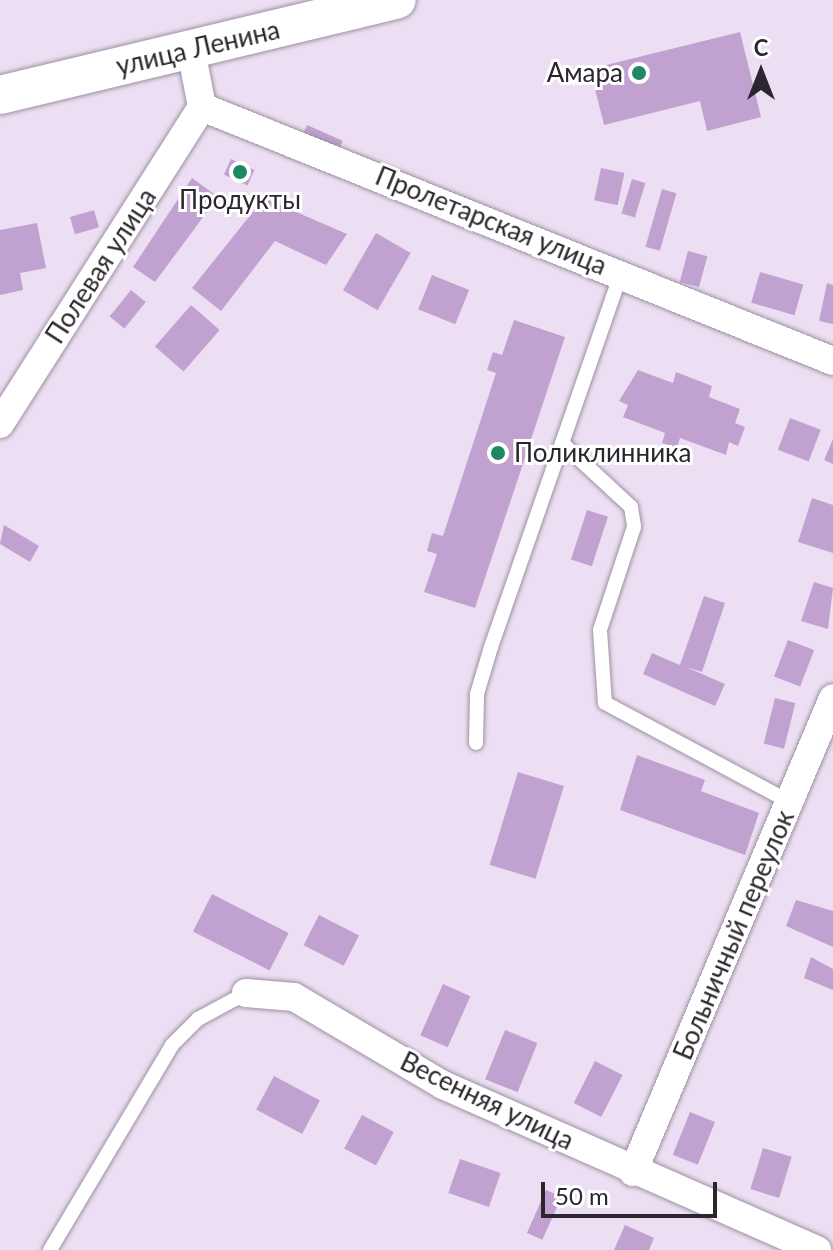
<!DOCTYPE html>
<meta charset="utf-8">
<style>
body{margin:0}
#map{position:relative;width:833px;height:1250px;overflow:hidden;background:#eddff3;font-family:Lato,sans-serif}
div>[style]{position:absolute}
.building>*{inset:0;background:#c1a1d0;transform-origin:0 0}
.roads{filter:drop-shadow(0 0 2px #9d91a3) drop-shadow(0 0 2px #9d91a3)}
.service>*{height:14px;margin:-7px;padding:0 7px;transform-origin:7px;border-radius:7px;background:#fff}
.minor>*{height:28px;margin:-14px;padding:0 14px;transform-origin:14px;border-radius:14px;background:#fff}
.secondary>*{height:38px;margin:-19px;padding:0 19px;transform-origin:19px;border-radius:19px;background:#fff}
.dots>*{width:22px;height:22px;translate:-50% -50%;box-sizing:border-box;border:4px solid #fff;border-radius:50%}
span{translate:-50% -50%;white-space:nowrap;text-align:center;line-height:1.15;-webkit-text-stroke:6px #fff;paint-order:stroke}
.street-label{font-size:26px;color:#2b262d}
.poi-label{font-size:26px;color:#2b262d}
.right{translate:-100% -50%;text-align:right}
.left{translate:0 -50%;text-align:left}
.north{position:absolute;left:721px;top:32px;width:80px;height:80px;-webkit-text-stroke:6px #fff;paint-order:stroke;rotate:0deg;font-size:22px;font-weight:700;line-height:32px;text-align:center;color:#2b262d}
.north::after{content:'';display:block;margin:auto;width:28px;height:36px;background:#2b262d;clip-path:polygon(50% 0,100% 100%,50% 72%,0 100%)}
.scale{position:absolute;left:541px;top:1182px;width:176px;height:36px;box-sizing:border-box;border:4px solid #2b262d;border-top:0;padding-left:10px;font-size:24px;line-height:28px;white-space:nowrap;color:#2b262d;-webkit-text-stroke:6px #fff;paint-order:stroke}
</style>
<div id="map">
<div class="building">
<div style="clip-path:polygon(740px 32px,761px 117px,707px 131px,700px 101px,604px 125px,590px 69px)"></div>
<div style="left:307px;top:125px;width:39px;height:14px;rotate:24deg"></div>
<div style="left:231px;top:159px;width:26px;height:17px;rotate:25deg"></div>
<div style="left:601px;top:168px;width:24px;height:33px;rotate:12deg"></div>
<div style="clip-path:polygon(192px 178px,218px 197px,155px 282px,133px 267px)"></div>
<div style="left:632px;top:179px;width:14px;height:36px;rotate:17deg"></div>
<div style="left:662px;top:189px;width:15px;height:60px;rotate:16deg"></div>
<div style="clip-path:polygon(264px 198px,347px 234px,326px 265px,275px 241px,221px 311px,192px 288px)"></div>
<div style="left:94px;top:210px;width:18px;height:25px;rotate:74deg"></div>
<div style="clip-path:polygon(37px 223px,46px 268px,20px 273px,23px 290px,0 295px,0 230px)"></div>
<div style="left:376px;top:233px;width:40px;height:66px;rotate:30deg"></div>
<div style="left:688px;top:251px;width:20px;height:32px;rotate:15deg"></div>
<div style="left:760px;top:272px;width:45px;height:32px;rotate:16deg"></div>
<div style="left:432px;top:275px;width:40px;height:37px;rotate:22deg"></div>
<div style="clip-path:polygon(827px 283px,833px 285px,833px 324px,819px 321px)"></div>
<div style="left:131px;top:290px;width:19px;height:34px;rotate:39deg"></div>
<div style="left:191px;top:305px;width:38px;height:55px;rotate:41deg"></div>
<div style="clip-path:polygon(514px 320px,565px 337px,475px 608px,424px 592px,437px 554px,427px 551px,432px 533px,443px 536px,496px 373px,487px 370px,493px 352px,502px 355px)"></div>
<div style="clip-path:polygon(638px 370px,673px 383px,676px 372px,712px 386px,709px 397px,740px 409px,735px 423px,745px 427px,738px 446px,729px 442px,726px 455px,680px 438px,677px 448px,662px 443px,665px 433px,623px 417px,628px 405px,619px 401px)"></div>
<div style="left:790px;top:418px;width:33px;height:34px;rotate:21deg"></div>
<div style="clip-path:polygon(833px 439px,833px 464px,824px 460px)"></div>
<div style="clip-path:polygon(812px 498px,833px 505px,833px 553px,798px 542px)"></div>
<div style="left:587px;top:510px;width:22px;height:52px;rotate:18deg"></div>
<div style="clip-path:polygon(4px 525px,39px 546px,30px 562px,0 544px)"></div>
<div style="clip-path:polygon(814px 582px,833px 588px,828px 629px,801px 621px)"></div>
<div style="clip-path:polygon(704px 596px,725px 603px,702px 672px,686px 667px,725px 684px,715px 706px,643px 674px,652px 653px,680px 665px)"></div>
<div style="left:788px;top:640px;width:28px;height:39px;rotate:21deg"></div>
<div style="left:775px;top:698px;width:21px;height:47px;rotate:14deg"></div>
<div style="clip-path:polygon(637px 755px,705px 780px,701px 791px,759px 813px,745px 855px,620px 810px)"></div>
<div style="left:518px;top:772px;width:48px;height:97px;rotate:17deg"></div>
<div style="left:212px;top:894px;width:86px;height:42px;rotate:27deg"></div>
<div style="clip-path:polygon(796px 900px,833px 911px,833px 947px,786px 926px)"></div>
<div style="left:319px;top:915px;width:45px;height:34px;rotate:27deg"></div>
<div style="clip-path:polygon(811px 957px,833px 969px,833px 990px,804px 978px)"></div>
<div style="left:443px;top:984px;width:30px;height:56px;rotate:24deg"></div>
<div style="left:505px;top:1030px;width:35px;height:53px;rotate:22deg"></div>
<div style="left:595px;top:1061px;width:31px;height:47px;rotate:27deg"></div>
<div style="left:274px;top:1076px;width:52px;height:38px;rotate:28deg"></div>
<div style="left:690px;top:1112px;width:27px;height:46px;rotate:22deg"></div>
<div style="left:362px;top:1115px;width:36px;height:38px;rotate:28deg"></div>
<div style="left:763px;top:1148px;width:30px;height:43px;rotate:17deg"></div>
<div style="left:460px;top:1159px;width:43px;height:36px;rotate:19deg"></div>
<div style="left:546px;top:1190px;width:17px;height:47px;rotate:24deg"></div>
<div style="clip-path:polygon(625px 1225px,654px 1238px,649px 1250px,614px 1250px)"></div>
</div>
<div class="roads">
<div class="service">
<div style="left:562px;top:443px;width:94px;rotate:42.8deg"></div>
<div style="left:631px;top:507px;width:20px;rotate:81deg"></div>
<div style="left:634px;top:527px;width:108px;rotate:108.3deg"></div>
<div style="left:600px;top:630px;width:73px;rotate:86.1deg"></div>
<div style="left:605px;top:703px;width:210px;rotate:28.2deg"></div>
<div style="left:476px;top:743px;width:49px;rotate:-88.8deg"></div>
<div style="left:477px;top:694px;width:49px;rotate:-73.4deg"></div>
<div style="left:491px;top:647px;width:395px;rotate:-70.8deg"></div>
<div style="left:50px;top:1250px;width:239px;rotate:-59.2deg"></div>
<div style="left:172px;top:1045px;width:37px;rotate:-45deg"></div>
<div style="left:198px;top:1019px;width:55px;rotate:-28.4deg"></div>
</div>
<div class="minor">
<div style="left:191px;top:50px;width:58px;rotate:79.1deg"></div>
<div style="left:202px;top:107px;width:680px;rotate:21.93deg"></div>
<div style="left:0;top:424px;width:376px;rotate:-57.5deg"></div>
<div style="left:246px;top:993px;width:48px;rotate:4.8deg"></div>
<div style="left:294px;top:997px;width:173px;rotate:30.6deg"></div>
<div style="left:443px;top:1085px;width:409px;rotate:23.8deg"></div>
<div style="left:633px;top:1172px;width:514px;rotate:-67.12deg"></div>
</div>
<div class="secondary">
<div style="left:0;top:95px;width:408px;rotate:-13.5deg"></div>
</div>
</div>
<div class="dots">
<div style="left:639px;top:73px;background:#1e8764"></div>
<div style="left:240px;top:172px;background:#1e8764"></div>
<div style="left:498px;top:453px;background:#1e8764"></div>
</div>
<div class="street-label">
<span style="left:198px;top:48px;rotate:-13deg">улица Ленина</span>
<span style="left:491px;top:221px;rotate:22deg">Пролетарская улица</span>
<span style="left:101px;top:266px;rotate:-57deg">Полевая улица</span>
<span style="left:734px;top:935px;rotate:-67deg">Больничный переулок</span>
<span style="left:487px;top:1101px;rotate:26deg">Весенняя улица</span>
</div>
<div class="poi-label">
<span class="right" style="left:623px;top:73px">Амара</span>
<span style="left:240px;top:200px">Продукты</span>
<span class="left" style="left:514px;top:453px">Поликлинника</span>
</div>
<div class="north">С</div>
<div class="scale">50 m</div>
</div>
